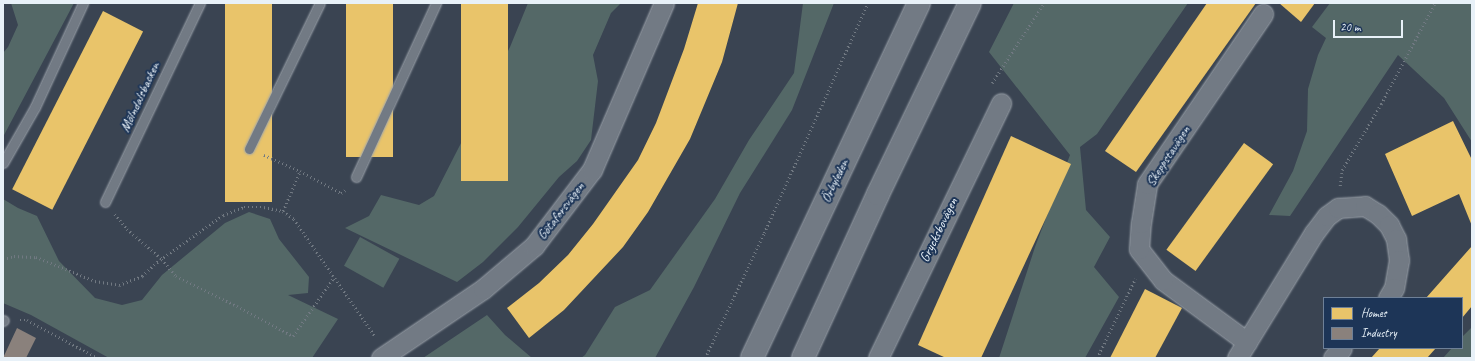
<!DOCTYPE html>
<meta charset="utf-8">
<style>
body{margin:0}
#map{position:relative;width:1475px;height:361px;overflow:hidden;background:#3a4452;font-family:Caveat,sans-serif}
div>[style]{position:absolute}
.green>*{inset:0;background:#546867;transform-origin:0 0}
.homes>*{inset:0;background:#e9c46a;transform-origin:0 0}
.industry>*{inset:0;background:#8a817c}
.path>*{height:2.5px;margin-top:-1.25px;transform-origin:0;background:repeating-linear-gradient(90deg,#717982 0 1px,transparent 0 4px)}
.roads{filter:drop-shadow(0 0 1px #9ca3ab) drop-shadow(0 0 1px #9ca3ab)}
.lane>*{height:9px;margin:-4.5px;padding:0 4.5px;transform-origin:4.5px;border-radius:4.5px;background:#727a84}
.street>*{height:19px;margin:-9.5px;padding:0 9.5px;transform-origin:9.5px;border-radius:9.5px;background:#727a84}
.secondary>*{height:22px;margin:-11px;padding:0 11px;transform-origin:11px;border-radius:11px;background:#727a84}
span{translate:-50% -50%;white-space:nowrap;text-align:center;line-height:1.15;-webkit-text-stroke:4px #1d3557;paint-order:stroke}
.street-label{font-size:14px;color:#e8f1f8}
.frame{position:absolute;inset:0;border:4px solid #e8f1f8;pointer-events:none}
.legend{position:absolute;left:1323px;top:297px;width:140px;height:52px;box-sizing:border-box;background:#1d3557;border:1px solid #6e8097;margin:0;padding:5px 7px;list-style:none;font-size:12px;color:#e8f1f8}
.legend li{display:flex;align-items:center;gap:8px;height:20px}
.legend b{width:20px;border:1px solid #6e8097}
.scale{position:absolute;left:1333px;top:20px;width:70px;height:18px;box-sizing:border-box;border:2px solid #e8f1f8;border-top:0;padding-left:5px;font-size:12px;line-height:14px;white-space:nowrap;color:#e8f1f8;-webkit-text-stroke:3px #1d3557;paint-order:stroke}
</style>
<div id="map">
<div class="green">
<div style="clip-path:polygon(11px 3px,74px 3px,3px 137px,3px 53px,8px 47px,18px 25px)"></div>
<div style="clip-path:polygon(528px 3px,621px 3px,611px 13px,593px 55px,598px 81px,591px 140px,577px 161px,559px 177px,518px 227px,483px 262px,457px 282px,345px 228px,369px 216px,381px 195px,419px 205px,434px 196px,510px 47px)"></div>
<div style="clip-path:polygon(803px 3px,834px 3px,792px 110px,740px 193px,694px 287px,655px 358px,581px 358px,585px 355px,615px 307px,650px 290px,715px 199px,749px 140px,794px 73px)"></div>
<div style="clip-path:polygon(1014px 3px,1188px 3px,1097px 134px,1080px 147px,1086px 210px,1110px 237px,1094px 267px,1119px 297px,1085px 358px,999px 358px,1035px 247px,1070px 155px,989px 52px)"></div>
<div style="clip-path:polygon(1330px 3px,1472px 3px,1472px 142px,1444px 98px,1398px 55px,1290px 216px,1269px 215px,1293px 171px,1307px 131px,1308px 89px,1318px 55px,1326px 38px,1312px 27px)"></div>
<div style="clip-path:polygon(3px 199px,18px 208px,37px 216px,59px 261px,95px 298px,122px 305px,142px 300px,162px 275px,225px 223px,249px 212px,270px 219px,279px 239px,309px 277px,308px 293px,288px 295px,338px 319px,312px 358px,109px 358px,31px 315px,3px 303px)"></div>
<div style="left:360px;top:237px;width:45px;height:33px;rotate:29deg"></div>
<div style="clip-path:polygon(487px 315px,505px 335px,532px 358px,423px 358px)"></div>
<div style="clip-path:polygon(1472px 327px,1472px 358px,1443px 358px,1452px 348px,1462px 348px,1462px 337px)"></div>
</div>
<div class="homes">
<div style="left:225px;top:3px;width:47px;height:199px"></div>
<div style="left:346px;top:3px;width:47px;height:154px"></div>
<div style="left:461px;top:3px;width:47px;height:178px"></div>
<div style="clip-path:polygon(698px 3px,738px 3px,722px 62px,690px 139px,648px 212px,623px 247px,564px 310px,529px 338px,507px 308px,539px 283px,568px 255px,593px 224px,638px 160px,656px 123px,684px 49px)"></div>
<div style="clip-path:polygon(1207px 3px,1256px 3px,1136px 172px,1105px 151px)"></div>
<div style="clip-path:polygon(1279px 3px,1315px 3px,1301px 22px)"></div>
<div style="left:103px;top:11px;width:45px;height:200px;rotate:27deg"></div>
<div style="clip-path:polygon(1453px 121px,1472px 160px,1472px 226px,1459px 194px,1412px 216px,1385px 154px)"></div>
<div style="clip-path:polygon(1011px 136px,1071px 164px,981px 358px,946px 358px,918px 345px)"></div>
<div style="left:1244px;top:143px;width:36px;height:132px;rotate:36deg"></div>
<div style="clip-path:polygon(1472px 246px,1472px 306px,1462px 318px,1462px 298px,1426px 298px)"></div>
<div style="clip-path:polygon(1145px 289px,1182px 308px,1155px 358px,1110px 358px)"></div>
<div style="clip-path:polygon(1380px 348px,1436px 348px,1427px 358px,1371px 358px)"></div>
</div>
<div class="industry">
<div style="clip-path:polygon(17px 328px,36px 338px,26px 358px,3px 358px)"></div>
</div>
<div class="path">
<div style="left:992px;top:83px;width:95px;rotate:-57deg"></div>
<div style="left:264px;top:155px;width:39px;rotate:24deg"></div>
<div style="left:300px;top:171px;width:47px;rotate:28.2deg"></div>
<div style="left:341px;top:193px;width:5px;rotate:-37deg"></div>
<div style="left:1340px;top:186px;width:16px;rotate:-83deg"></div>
<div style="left:1342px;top:170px;width:77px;rotate:-59.4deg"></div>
<div style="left:1381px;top:104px;width:115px;rotate:-61.9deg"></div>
<div style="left:283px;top:211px;width:43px;rotate:-67deg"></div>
<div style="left:115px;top:214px;width:19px;rotate:51deg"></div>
<div style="left:127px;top:229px;width:46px;rotate:40.6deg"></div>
<div style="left:162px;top:259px;width:22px;rotate:51deg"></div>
<div style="left:176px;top:276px;width:68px;rotate:26.2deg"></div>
<div style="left:237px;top:306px;width:64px;rotate:28.2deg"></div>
<div style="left:293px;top:336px;width:72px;rotate:-55.2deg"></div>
<div style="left:3px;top:259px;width:11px;rotate:-15deg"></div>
<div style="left:14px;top:256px;width:22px;rotate:3deg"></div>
<div style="left:36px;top:257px;width:64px;rotate:22.1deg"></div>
<div style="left:95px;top:281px;width:24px;rotate:9deg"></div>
<div style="left:119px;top:285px;width:25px;rotate:-21deg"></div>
<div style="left:142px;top:276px;width:21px;rotate:-43deg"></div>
<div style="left:157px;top:262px;width:81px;rotate:-35.5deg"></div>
<div style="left:223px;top:215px;width:22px;rotate:-21deg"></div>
<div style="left:244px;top:207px;width:20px"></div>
<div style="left:264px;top:207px;width:19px;rotate:12deg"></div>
<div style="left:283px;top:211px;width:14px;rotate:36deg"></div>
<div style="left:294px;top:219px;width:142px;rotate:55.3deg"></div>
<div style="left:20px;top:320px;width:7px"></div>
<div style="left:27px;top:320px;width:81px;rotate:28.2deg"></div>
<div style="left:705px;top:358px;width:138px;rotate:-64.7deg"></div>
<div style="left:764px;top:233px;width:252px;rotate:-65.7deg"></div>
<div style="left:1097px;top:358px;width:88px;rotate:-64.3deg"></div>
</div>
<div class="roads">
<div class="lane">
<div style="left:249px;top:149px;width:162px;rotate:-64.1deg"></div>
<div style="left:3px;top:163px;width:64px;rotate:-60.3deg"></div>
<div style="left:35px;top:107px;width:115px;rotate:-65.2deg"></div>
<div style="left:356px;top:177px;width:192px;rotate:-65.3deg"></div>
<div style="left:105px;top:202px;width:221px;rotate:-64.5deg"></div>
<div style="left:3px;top:321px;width:1px;rotate:-45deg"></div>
</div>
<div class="street">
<div style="left:1247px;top:342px;width:104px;rotate:-143.6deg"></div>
<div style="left:1163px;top:280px;width:39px;rotate:-128deg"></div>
<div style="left:1139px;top:249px;width:26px;rotate:-86deg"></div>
<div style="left:1141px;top:223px;width:39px;rotate:-81deg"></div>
<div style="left:1147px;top:184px;width:206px;rotate:-55.7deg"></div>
<div style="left:381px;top:358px;width:123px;rotate:-34.1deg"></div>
<div style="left:483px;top:289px;width:67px;rotate:-40.1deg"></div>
<div style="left:534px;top:246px;width:96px;rotate:-52.7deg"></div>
<div style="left:592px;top:170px;width:182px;rotate:-66.7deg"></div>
<div style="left:878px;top:358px;width:283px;rotate:-64.2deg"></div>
<div style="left:1237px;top:358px;width:147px;rotate:-58.4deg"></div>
<div style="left:1314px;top:233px;width:21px;rotate:-53deg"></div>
<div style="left:1327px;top:216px;width:14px;rotate:-36deg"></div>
<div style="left:1338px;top:208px;width:27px;rotate:-4deg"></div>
<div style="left:1365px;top:206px;width:15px;rotate:32deg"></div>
<div style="left:1378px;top:214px;width:16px;rotate:45deg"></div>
<div style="left:1389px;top:225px;width:16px;rotate:63deg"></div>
<div style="left:1396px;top:239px;width:21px;rotate:82deg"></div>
<div style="left:1399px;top:260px;width:28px;rotate:100deg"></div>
<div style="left:1394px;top:288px;width:12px;rotate:121deg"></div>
<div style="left:1333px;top:358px;width:13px;rotate:-48deg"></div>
</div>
<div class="secondary">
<div style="left:752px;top:358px;width:392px;rotate:-64.8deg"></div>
<div style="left:803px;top:358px;width:180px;rotate:-65.4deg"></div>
<div style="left:878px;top:194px;width:212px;rotate:-64.3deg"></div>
</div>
</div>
<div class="street-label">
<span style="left:140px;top:97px;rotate:-65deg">Mölndalsbacken</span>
<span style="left:1168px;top:156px;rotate:-57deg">Skeppstavägen</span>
<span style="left:835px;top:181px;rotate:-65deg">Örbyleden</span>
<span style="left:561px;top:211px;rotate:-53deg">Götaforsvägen</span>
<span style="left:939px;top:230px;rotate:-64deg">Grycksbovägen</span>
</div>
<div class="frame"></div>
<ul class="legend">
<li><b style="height:11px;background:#e9c46a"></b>Homes</li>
<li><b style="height:11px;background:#8a817c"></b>Industry</li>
</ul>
<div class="scale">20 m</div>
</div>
